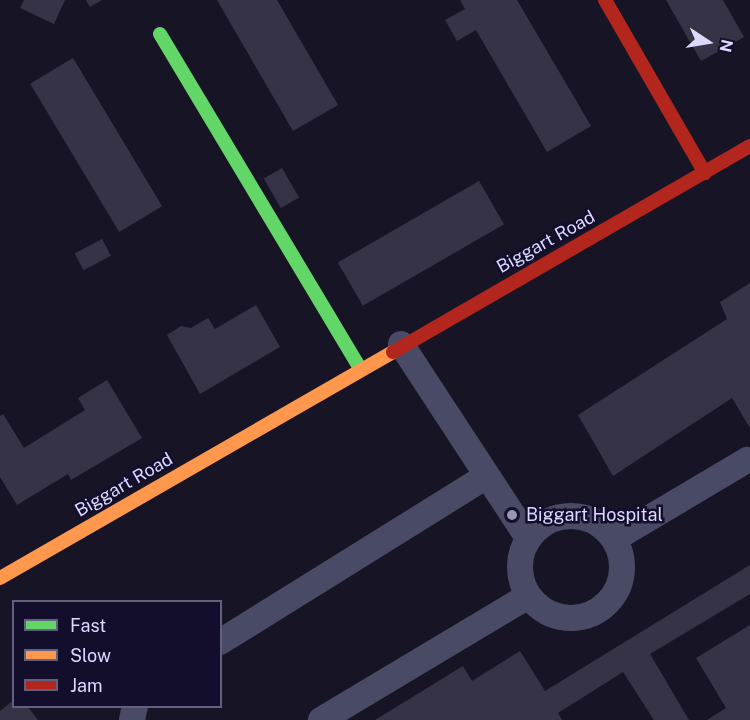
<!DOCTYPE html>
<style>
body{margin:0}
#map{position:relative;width:750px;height:720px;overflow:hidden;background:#171525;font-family:"Public Sans",sans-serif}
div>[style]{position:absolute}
.building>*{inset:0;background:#363346;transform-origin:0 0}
.lane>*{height:26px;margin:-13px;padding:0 13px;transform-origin:13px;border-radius:13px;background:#494a66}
.lane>.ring{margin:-13px;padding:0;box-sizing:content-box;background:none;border:26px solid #494a66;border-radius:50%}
.fast>*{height:14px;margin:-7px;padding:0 7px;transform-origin:7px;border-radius:7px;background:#63d668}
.slow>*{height:14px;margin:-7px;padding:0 7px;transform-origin:7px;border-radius:7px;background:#ff974d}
.jam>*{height:14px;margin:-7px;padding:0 7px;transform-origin:7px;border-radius:7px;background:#b3261e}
.dots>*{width:16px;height:16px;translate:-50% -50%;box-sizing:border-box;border:3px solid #120e2c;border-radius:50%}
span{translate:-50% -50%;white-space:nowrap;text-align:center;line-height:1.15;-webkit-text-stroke:5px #120e2c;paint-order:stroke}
.street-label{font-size:18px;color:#dcd9ff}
.poi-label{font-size:18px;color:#dcd9ff}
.left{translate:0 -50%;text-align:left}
.legend{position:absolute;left:12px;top:600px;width:210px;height:108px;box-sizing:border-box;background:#120e2c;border:2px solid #635f80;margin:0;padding:8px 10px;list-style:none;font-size:18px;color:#dcd9ff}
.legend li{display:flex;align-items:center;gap:12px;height:30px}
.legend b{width:30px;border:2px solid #635f80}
.north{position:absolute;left:678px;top:12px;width:60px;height:60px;-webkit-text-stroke:4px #120e2c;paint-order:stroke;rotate:102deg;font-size:16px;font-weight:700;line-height:24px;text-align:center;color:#dcd9ff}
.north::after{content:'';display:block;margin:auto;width:21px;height:27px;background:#dcd9ff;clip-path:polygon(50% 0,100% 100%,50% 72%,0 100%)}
</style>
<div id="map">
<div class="building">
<div style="clip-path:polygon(24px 0,65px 0,54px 24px,20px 8px)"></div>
<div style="clip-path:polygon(86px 0,102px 0,90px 7px)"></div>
<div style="clip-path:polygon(217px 0,277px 0,338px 105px,293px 131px)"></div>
<div style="clip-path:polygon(460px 0,517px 0,591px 126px,547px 152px,476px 30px,457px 41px,445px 20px,465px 9px)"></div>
<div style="clip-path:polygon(666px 0,723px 0,744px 37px,701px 61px)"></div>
<div style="left:73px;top:58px;width:173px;height:50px;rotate:59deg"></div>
<div style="left:282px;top:168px;width:34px;height:21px;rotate:60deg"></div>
<div style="left:479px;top:181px;width:50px;height:163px;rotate:60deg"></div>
<div style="left:102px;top:239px;width:19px;height:31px;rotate:62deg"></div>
<div style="clip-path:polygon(750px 283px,750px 428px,732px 398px,613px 476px,578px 415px,727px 319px,720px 302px)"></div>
<div style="clip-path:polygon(256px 305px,280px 347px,200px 394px,167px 335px,181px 326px,191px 328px,208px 318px,215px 329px)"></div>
<div style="clip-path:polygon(107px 380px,142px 438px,71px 480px,68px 474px,17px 505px,0 477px,0 416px,3px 414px,24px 448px,85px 410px,78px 398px)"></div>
<div style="clip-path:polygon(750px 565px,750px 594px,650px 654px,689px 720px,654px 720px,623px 672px,558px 713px,562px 720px,375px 720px,463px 666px,472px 681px,520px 651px,545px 691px)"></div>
<div style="clip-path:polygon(750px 625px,750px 720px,707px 720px,726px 708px,696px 658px)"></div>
<div style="clip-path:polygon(14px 700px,14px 706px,27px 706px,38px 720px,0 720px,0 711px)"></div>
</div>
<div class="lane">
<div style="left:401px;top:344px;width:232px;rotate:56.8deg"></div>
<div class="ring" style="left:520px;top:516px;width:76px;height:76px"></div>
<div style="left:614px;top:539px;width:155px;rotate:-30.7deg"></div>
<div style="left:220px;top:642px;width:314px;rotate:-31.9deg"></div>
<div style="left:132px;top:720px;width:14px;rotate:-78deg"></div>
<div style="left:321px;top:720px;width:241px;rotate:-30.9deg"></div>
</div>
<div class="fast">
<div style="left:160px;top:34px;width:389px;rotate:59.1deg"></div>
</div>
<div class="slow">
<div style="left:0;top:578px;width:453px;rotate:-29.9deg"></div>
</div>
<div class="jam">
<div style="left:605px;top:0;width:200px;rotate:60deg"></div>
<div style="left:393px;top:352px;width:412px;rotate:-30deg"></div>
</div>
<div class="dots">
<div style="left:512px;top:515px;background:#9794b3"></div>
</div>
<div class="street-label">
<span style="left:546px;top:242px;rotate:-29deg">Biggart Road</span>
<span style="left:124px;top:485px;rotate:-30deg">Biggart Road</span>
</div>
<div class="poi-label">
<span class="left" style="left:526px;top:515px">Biggart Hospital</span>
</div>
<ul class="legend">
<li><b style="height:8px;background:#63d668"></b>Fast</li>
<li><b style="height:8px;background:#ff974d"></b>Slow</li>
<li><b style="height:8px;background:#b3261e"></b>Jam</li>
</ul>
<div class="north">N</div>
</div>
